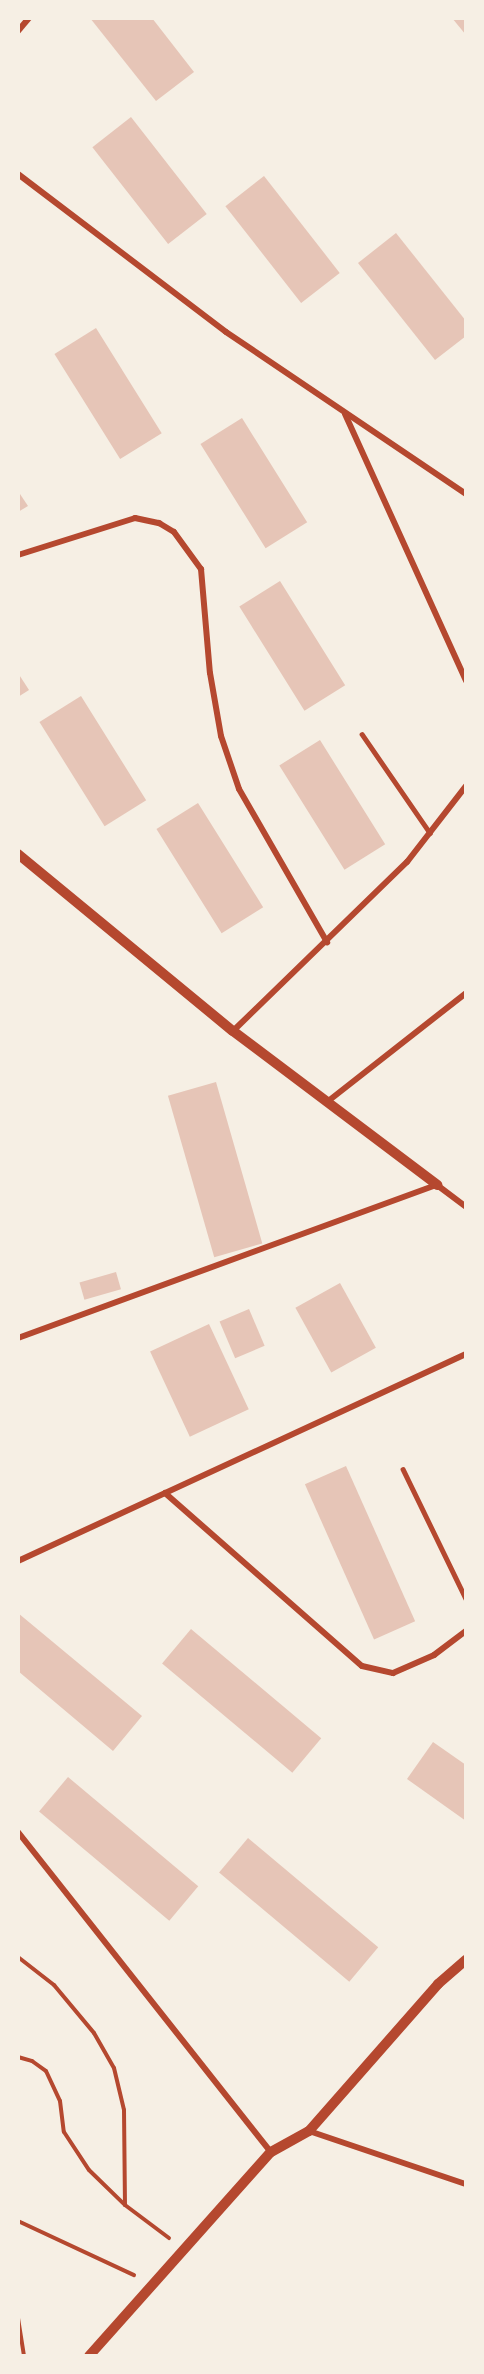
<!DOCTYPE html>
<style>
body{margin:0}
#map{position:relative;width:484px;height:2374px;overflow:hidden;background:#f6efe4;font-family:Lato,sans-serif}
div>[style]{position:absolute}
.building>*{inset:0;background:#e6c5b7;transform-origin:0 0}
.path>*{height:4px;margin:-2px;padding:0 2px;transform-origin:2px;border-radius:2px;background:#b5482f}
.service>*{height:4.5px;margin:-2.25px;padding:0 2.25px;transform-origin:2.25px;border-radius:2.25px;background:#b5482f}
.minor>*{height:6px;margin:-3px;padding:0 3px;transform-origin:3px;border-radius:3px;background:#b5482f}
.tertiary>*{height:10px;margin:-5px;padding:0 5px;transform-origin:5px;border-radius:5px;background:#b5482f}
span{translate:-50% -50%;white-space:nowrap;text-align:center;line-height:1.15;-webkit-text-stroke:4.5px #f6efe4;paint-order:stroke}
.frame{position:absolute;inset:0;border:20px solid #f6efe4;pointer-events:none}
</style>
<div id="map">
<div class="building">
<div style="clip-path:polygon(90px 18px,152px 18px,194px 72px,156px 101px)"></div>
<div style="clip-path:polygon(452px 18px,466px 18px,466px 35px)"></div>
<div style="left:131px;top:117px;width:123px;height:49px;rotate:52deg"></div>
<div style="left:264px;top:176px;width:123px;height:49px;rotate:52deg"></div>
<div style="clip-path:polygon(396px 233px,466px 321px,466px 336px,435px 360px,358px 263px)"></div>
<div style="left:96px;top:328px;width:124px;height:49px;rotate:58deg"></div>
<div style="left:242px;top:418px;width:123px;height:49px;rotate:58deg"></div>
<div style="clip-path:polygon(18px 491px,28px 506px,18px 512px)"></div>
<div style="left:280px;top:581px;width:123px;height:48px;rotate:58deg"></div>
<div style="clip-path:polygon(18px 673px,29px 690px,18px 697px)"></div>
<div style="left:81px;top:696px;width:123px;height:49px;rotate:58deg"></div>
<div style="left:320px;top:740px;width:123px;height:48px;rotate:58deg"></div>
<div style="left:198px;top:803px;width:123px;height:49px;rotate:58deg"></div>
<div style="left:216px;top:1082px;width:168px;height:50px;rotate:74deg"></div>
<div style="left:116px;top:1272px;width:18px;height:38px;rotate:74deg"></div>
<div style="left:340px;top:1283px;width:74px;height:51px;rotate:61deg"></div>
<div style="left:249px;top:1309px;width:40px;height:32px;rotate:67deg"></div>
<div style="left:209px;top:1324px;width:94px;height:65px;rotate:65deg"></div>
<div style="left:346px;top:1466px;width:170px;height:45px;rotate:66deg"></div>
<div style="clip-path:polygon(18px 1613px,142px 1716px,113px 1751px,18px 1671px)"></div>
<div style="left:191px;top:1629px;width:170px;height:45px;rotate:40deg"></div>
<div style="clip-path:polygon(433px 1742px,466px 1765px,466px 1821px,407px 1779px)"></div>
<div style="left:68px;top:1777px;width:170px;height:45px;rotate:40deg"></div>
<div style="left:248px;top:1838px;width:170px;height:45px;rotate:40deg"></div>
</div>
<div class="path">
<div style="left:18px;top:1957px;width:46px;rotate:37.9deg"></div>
<div style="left:54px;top:1985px;width:62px;rotate:50.2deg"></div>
<div style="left:94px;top:2033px;width:40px;rotate:60.3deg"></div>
<div style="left:114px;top:2068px;width:43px;rotate:76.6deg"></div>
<div style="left:124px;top:2110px;width:95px;rotate:89.4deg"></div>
<div style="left:18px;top:2057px;width:15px;rotate:16deg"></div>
<div style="left:32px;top:2061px;width:17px;rotate:36deg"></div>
<div style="left:46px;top:2071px;width:33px;rotate:65deg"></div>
<div style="left:60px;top:2101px;width:31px;rotate:83deg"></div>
<div style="left:64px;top:2132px;width:45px;rotate:56.7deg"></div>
<div style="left:89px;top:2170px;width:50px;rotate:44.2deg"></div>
<div style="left:125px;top:2205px;width:55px;rotate:36.9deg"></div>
<div style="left:18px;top:2221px;width:128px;rotate:25deg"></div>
<div style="left:18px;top:2318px;width:38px;rotate:81deg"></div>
</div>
<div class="service">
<div style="left:362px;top:734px;width:120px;rotate:55.5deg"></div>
<div style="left:403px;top:1469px;width:144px;rotate:64.1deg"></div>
</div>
<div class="minor">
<div style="left:18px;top:31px;width:17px;rotate:-50deg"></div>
<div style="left:18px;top:174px;width:261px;rotate:37.2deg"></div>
<div style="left:226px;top:332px;width:290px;rotate:34deg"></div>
<div style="left:345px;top:414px;width:293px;rotate:65.6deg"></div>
<div style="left:18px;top:555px;width:123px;rotate:-17.5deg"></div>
<div style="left:135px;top:518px;width:25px;rotate:12deg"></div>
<div style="left:159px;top:523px;width:17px;rotate:31deg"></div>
<div style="left:174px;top:532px;width:46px;rotate:53.9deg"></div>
<div style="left:201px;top:569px;width:104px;rotate:85.1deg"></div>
<div style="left:210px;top:673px;width:64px;rotate:80.1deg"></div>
<div style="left:221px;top:736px;width:56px;rotate:71.2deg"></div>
<div style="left:239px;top:789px;width:177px;rotate:60.1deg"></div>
<div style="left:233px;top:1031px;width:243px;rotate:-44.2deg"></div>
<div style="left:407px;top:862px;width:96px;rotate:-52.2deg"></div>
<div style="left:327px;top:1102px;width:177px;rotate:-38.1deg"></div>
<div style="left:18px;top:1338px;width:446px;rotate:-20.1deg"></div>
<div style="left:437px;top:1185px;width:36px;rotate:37deg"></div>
<div style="left:165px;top:1493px;width:262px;rotate:41.3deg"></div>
<div style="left:362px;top:1666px;width:32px;rotate:13deg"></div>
<div style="left:393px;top:1673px;width:45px;rotate:-23.7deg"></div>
<div style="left:434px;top:1655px;width:40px;rotate:-37deg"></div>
<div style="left:18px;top:1561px;width:494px;rotate:-24.8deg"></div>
<div style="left:18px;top:1832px;width:408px;rotate:51.7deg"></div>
<div style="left:309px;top:2131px;width:166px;rotate:18.7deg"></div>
</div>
<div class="tertiary">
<div style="left:18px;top:854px;width:278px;rotate:39.5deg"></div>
<div style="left:233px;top:1031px;width:256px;rotate:37deg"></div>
<div style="left:89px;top:2356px;width:273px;rotate:-48.3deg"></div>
<div style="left:271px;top:2152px;width:43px;rotate:-28.9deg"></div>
<div style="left:309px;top:2131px;width:196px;rotate:-48.7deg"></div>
<div style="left:438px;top:1984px;width:37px;rotate:-41deg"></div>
</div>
<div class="frame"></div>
</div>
